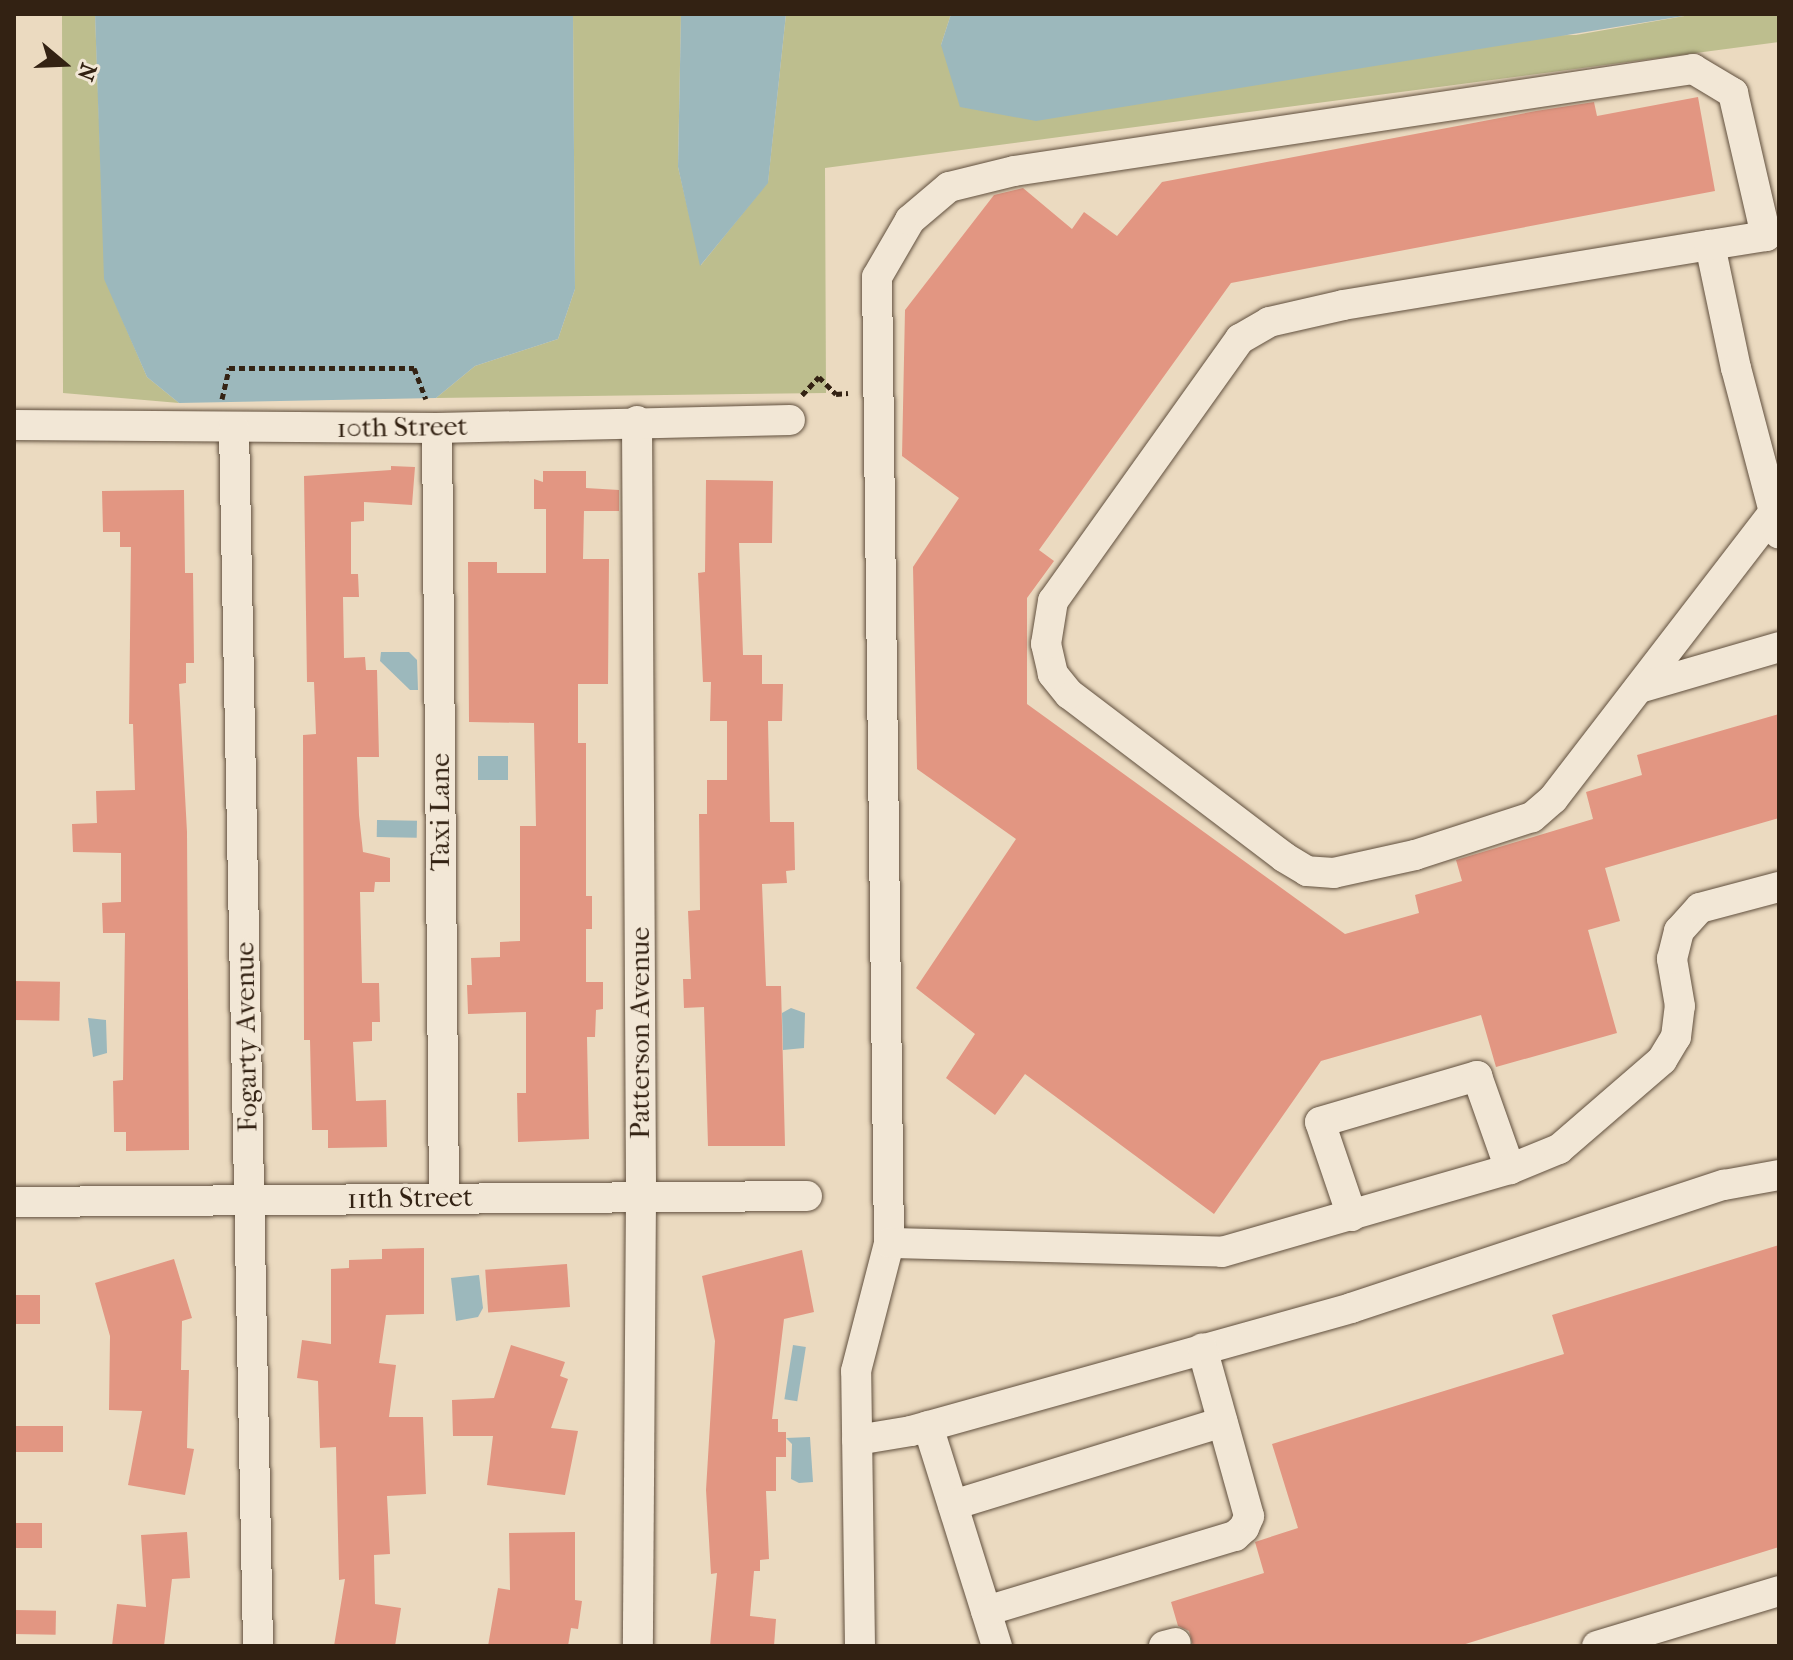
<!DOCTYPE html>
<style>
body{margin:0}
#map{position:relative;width:1793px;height:1660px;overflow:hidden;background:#ebdac0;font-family:"IM FELL French Canon",serif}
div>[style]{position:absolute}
.green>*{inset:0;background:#bdbe8e}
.water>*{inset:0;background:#9cb8bc;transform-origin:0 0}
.building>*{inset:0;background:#e29682;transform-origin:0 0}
.path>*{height:5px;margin-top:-2.5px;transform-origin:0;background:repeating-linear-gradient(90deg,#332213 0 6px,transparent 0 10px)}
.roads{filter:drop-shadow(0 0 2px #61503e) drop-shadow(0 0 2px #61503e)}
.minor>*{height:30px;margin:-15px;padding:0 15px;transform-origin:15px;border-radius:15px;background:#f2e7d6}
span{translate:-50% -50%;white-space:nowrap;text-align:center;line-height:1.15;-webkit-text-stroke:7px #f2e7d6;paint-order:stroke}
.street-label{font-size:28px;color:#332213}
.frame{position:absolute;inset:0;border:16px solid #332213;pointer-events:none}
.north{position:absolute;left:24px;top:24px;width:80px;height:80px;-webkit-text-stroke:6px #f2e7d6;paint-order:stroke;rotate:109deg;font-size:22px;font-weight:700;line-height:32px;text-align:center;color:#332213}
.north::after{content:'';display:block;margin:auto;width:28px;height:36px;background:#332213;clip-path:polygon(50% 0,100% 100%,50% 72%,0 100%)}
</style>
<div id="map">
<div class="green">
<div style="clip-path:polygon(62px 14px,95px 14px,105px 279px,147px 377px,179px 403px,63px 393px)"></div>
<div style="clip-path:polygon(573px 14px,681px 14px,678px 167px,701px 265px,768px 182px,786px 14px,951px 14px,941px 45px,1576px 35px,1696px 14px,1779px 14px,1779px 42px,825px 168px,826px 393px,436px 398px,475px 366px,558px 339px,575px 289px)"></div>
</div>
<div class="water">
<div style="clip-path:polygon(95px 14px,573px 14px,575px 289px,558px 339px,475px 366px,436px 398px,179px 403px,147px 377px,104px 279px)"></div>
<div style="clip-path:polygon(681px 14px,786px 14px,768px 183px,700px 266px,678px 167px)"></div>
<div style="clip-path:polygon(951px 14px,1696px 14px,1036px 121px,960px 107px,941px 45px)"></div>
<div style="clip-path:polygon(381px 652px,409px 652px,417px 660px,418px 690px,410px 690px,380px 661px)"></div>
<div style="left:478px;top:756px;width:30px;height:24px"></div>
<div style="left:377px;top:820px;width:40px;height:17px;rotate:1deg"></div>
<div style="clip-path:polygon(791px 1008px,805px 1013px,804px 1048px,783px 1050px,782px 1013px)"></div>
<div style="clip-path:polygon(88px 1018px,106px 1020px,107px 1053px,93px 1057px)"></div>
<div style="clip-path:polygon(479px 1275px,483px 1308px,478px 1317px,456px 1321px,451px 1278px)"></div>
<div style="left:793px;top:1345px;width:13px;height:55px;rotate:9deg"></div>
<div style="clip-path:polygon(810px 1437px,813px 1482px,799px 1483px,791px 1479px,792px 1444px,786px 1438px)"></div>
</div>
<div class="building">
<div style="clip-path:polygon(1698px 97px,1715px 191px,1231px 283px,1039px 550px,1054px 561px,1027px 598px,1027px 704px,1345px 934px,1419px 913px,1415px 895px,1462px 881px,1456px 860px,1593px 819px,1586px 792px,1642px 775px,1637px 755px,1779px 714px,1779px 818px,1605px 868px,1620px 921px,1588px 930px,1617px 1033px,1496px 1067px,1481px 1015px,1321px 1061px,1214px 1214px,1025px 1074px,995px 1115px,946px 1078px,975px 1034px,916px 988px,1016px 839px,917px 769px,913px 567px,959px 498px,902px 456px,905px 310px,994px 195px,1023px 188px,1072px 229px,1084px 212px,1117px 236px,1162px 182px,1536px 111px,1594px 102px,1597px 116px)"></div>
<div style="clip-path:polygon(391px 466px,415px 467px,412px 505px,364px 502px,364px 521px,351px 522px,351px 574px,358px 574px,359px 597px,343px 597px,344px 658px,365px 657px,366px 670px,377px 670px,379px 757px,357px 757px,359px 815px,363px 852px,390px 858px,390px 882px,375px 882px,374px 892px,360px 892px,362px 983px,379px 983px,380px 1022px,372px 1022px,372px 1041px,353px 1042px,356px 1101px,386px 1100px,387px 1147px,328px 1148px,328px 1130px,312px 1130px,310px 1040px,304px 1040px,303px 735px,316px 734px,314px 682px,307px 682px,304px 476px,391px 470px)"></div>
<div style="clip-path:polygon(543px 471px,586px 471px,586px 488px,619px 490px,619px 511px,584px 511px,583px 559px,609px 559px,608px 684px,578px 684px,578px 743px,586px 743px,586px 896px,592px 896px,592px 929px,586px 929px,586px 982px,603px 982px,603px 1009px,596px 1010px,595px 1037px,587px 1037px,589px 1139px,518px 1142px,517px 1093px,526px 1093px,526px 1012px,468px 1014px,467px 985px,472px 985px,471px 958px,500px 957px,500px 942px,520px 941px,520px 826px,536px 826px,534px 723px,469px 722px,468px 562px,497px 562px,497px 573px,546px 573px,546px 509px,534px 509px,534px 479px,543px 482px)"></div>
<div style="clip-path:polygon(706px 480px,773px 481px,772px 543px,739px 543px,743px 655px,762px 655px,762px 684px,783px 684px,782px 721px,768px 721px,770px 822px,794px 822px,795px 870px,786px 871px,787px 883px,762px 884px,766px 986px,781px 986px,785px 1146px,708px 1146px,704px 1007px,684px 1008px,683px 979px,691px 979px,688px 911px,700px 910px,699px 814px,707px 814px,707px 780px,727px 780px,727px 721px,710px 721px,711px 682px,703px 682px,698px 573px,705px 572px)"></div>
<div style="clip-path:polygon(184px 490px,185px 573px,193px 573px,194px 663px,186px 663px,186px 683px,179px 684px,187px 832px,189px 1150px,126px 1151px,126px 1132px,114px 1132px,113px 1081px,123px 1080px,125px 933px,103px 933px,102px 903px,121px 902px,121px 853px,73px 852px,72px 824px,97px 823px,96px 791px,135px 790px,133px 724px,129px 724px,131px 547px,120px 547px,120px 532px,103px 532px,102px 491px)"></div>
<div style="left:14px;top:981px;width:46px;height:39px;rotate:1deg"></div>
<div style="clip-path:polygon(1779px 1245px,1779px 1547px,1459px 1646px,1193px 1646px,1189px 1631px,1178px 1626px,1171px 1602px,1264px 1573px,1255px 1542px,1298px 1528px,1272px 1444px,1564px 1354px,1552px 1315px)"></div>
<div style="clip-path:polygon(424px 1248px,424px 1314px,386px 1315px,379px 1363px,396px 1365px,389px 1417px,423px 1417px,426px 1494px,387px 1496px,390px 1554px,374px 1555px,375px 1604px,401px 1608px,395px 1646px,334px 1646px,345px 1579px,339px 1580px,336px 1447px,320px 1448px,318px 1381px,297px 1378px,302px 1340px,331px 1344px,331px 1269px,349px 1268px,349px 1260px,382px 1259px,382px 1249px)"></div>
<div style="clip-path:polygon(802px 1250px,814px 1312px,784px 1319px,772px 1419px,778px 1419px,778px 1432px,786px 1432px,786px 1457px,776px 1457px,776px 1491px,766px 1491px,769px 1559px,760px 1560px,760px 1571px,754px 1571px,750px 1616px,776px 1619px,774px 1646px,710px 1646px,717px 1573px,711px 1574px,706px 1490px,715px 1341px,702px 1276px)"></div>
<div style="clip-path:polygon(174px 1259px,192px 1318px,182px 1321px,181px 1370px,189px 1370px,187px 1448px,194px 1449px,185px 1495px,128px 1485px,142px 1411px,109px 1410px,110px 1336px,95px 1283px)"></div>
<div style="left:567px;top:1264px;width:43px;height:82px;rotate:86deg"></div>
<div style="left:14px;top:1295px;width:26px;height:29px"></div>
<div style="clip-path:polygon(511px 1345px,565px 1362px,560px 1376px,568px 1379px,551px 1428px,578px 1431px,565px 1495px,487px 1485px,493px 1436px,453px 1436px,452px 1400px,494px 1398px)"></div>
<div style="left:14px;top:1426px;width:49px;height:26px"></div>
<div style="left:14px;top:1523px;width:28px;height:25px"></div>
<div style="clip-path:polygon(187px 1532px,190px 1578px,172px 1579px,164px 1646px,112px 1646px,117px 1604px,146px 1607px,141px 1535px)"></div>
<div style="clip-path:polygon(575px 1532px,575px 1600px,582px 1601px,578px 1629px,571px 1628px,568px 1646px,488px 1646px,498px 1588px,510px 1590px,509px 1533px)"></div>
<div style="left:14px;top:1610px;width:42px;height:24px;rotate:1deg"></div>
</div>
<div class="path">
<div style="left:802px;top:395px;width:25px;rotate:-47deg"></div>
<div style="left:819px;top:377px;width:24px;rotate:45deg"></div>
<div style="left:836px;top:394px;width:12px;rotate:-5deg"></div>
<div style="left:222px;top:399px;width:32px;rotate:-77deg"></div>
<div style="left:229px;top:368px;width:185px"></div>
<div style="left:414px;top:368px;width:33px;rotate:69deg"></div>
</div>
<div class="roads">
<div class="minor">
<div style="left:637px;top:421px;width:775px;rotate:89.7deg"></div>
<div style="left:641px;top:1196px;width:450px;rotate:90.4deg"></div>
<div style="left:14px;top:425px;width:423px;rotate:0.4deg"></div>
<div style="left:437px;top:428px;width:353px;rotate:-1.3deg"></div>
<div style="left:234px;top:428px;width:1218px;rotate:88.87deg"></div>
<div style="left:437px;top:428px;width:768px;rotate:89.48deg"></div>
<div style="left:1779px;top:511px;width:5px;rotate:169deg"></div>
<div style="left:1774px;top:512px;width:362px;rotate:127.6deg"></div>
<div style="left:1553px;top:799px;width:28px;rotate:139deg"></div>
<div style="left:1532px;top:817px;width:123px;rotate:162deg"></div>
<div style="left:1415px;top:855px;width:83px;rotate:167.5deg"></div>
<div style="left:1334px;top:873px;width:27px;rotate:-176deg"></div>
<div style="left:1307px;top:871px;width:27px;rotate:-149deg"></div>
<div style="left:1284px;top:857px;width:270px;rotate:-142.8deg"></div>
<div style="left:1069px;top:694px;width:26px;rotate:-129deg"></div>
<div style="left:1053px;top:674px;width:31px;rotate:-103deg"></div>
<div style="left:1046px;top:644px;width:44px;rotate:-80.8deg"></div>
<div style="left:1053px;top:601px;width:322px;rotate:-54.5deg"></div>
<div style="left:1240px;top:339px;width:34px;rotate:-30deg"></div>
<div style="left:1269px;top:322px;width:76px;rotate:-12.9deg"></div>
<div style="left:1343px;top:305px;width:372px;rotate:-9.3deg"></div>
<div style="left:1710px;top:245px;width:126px;rotate:78.1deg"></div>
<div style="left:1736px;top:368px;width:149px;rotate:75.2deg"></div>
<div style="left:1774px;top:512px;width:22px;rotate:77deg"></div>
<div style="left:1639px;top:688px;width:146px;rotate:-16.3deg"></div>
<div style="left:14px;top:1202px;width:793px;rotate:-0.43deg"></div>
<div style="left:1352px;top:1216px;width:99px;rotate:-108.8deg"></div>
<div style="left:1320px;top:1122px;width:164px;rotate:-16.3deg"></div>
<div style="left:1477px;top:1076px;width:99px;rotate:70.5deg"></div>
<div style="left:889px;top:1243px;width:966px;rotate:-90.71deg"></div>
<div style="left:877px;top:277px;width:66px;rotate:-59.9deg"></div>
<div style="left:910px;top:220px;width:51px;rotate:-40.2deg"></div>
<div style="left:949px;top:187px;width:67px;rotate:-13.8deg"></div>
<div style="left:1014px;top:171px;width:687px;rotate:-8.54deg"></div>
<div style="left:1693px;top:69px;width:47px;rotate:31deg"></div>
<div style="left:1733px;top:93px;width:147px;rotate:77deg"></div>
<div style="left:1766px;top:236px;width:57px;rotate:170.9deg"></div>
<div style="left:928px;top:1426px;width:231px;rotate:72.6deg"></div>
<div style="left:857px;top:1440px;width:55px;rotate:-9.5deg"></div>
<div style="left:911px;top:1431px;width:457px;rotate:-15.6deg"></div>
<div style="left:1351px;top:1308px;width:393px;rotate:-18.3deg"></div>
<div style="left:1724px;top:1185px;width:56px;rotate:-10.3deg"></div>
<div style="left:953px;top:1505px;width:282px;rotate:-17.1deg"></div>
<div style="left:986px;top:1611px;width:260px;rotate:-16.8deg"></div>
<div style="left:1235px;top:1536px;width:12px;rotate:-42deg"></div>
<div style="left:1244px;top:1528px;width:13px;rotate:-67deg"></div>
<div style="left:1249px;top:1516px;width:174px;rotate:-105.6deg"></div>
<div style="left:860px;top:1646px;width:275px;rotate:-90.8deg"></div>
<div style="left:856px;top:1371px;width:132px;rotate:-75.5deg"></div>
<div style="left:889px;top:1243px;width:333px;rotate:1.5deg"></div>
<div style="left:1222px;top:1252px;width:300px;rotate:-16.1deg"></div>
<div style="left:1510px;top:1169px;width:53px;rotate:-22.2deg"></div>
<div style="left:1559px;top:1149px;width:136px;rotate:-40.8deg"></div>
<div style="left:1662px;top:1060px;width:27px;rotate:-59deg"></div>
<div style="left:1676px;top:1037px;width:31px;rotate:-83deg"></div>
<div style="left:1680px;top:1006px;width:48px;rotate:-99.7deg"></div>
<div style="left:1672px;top:959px;width:29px;rotate:-76deg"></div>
<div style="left:1679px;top:931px;width:31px;rotate:-48deg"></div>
<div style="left:1700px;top:908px;width:82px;rotate:-14.9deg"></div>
<div style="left:1164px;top:1646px;width:12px;rotate:-14deg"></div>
<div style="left:1597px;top:1646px;width:190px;rotate:-16.8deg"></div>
</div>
</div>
<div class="street-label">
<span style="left:402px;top:427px;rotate:-1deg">10th Street</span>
<span style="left:440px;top:812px;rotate:-90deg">Taxi Lane</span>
<span style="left:640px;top:1033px;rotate:-90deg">Patterson Avenue</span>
<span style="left:246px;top:1037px;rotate:-91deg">Fogarty Avenue</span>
<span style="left:410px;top:1198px;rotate:-1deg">11th Street</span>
</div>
<div class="frame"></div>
<div class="north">N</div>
</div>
